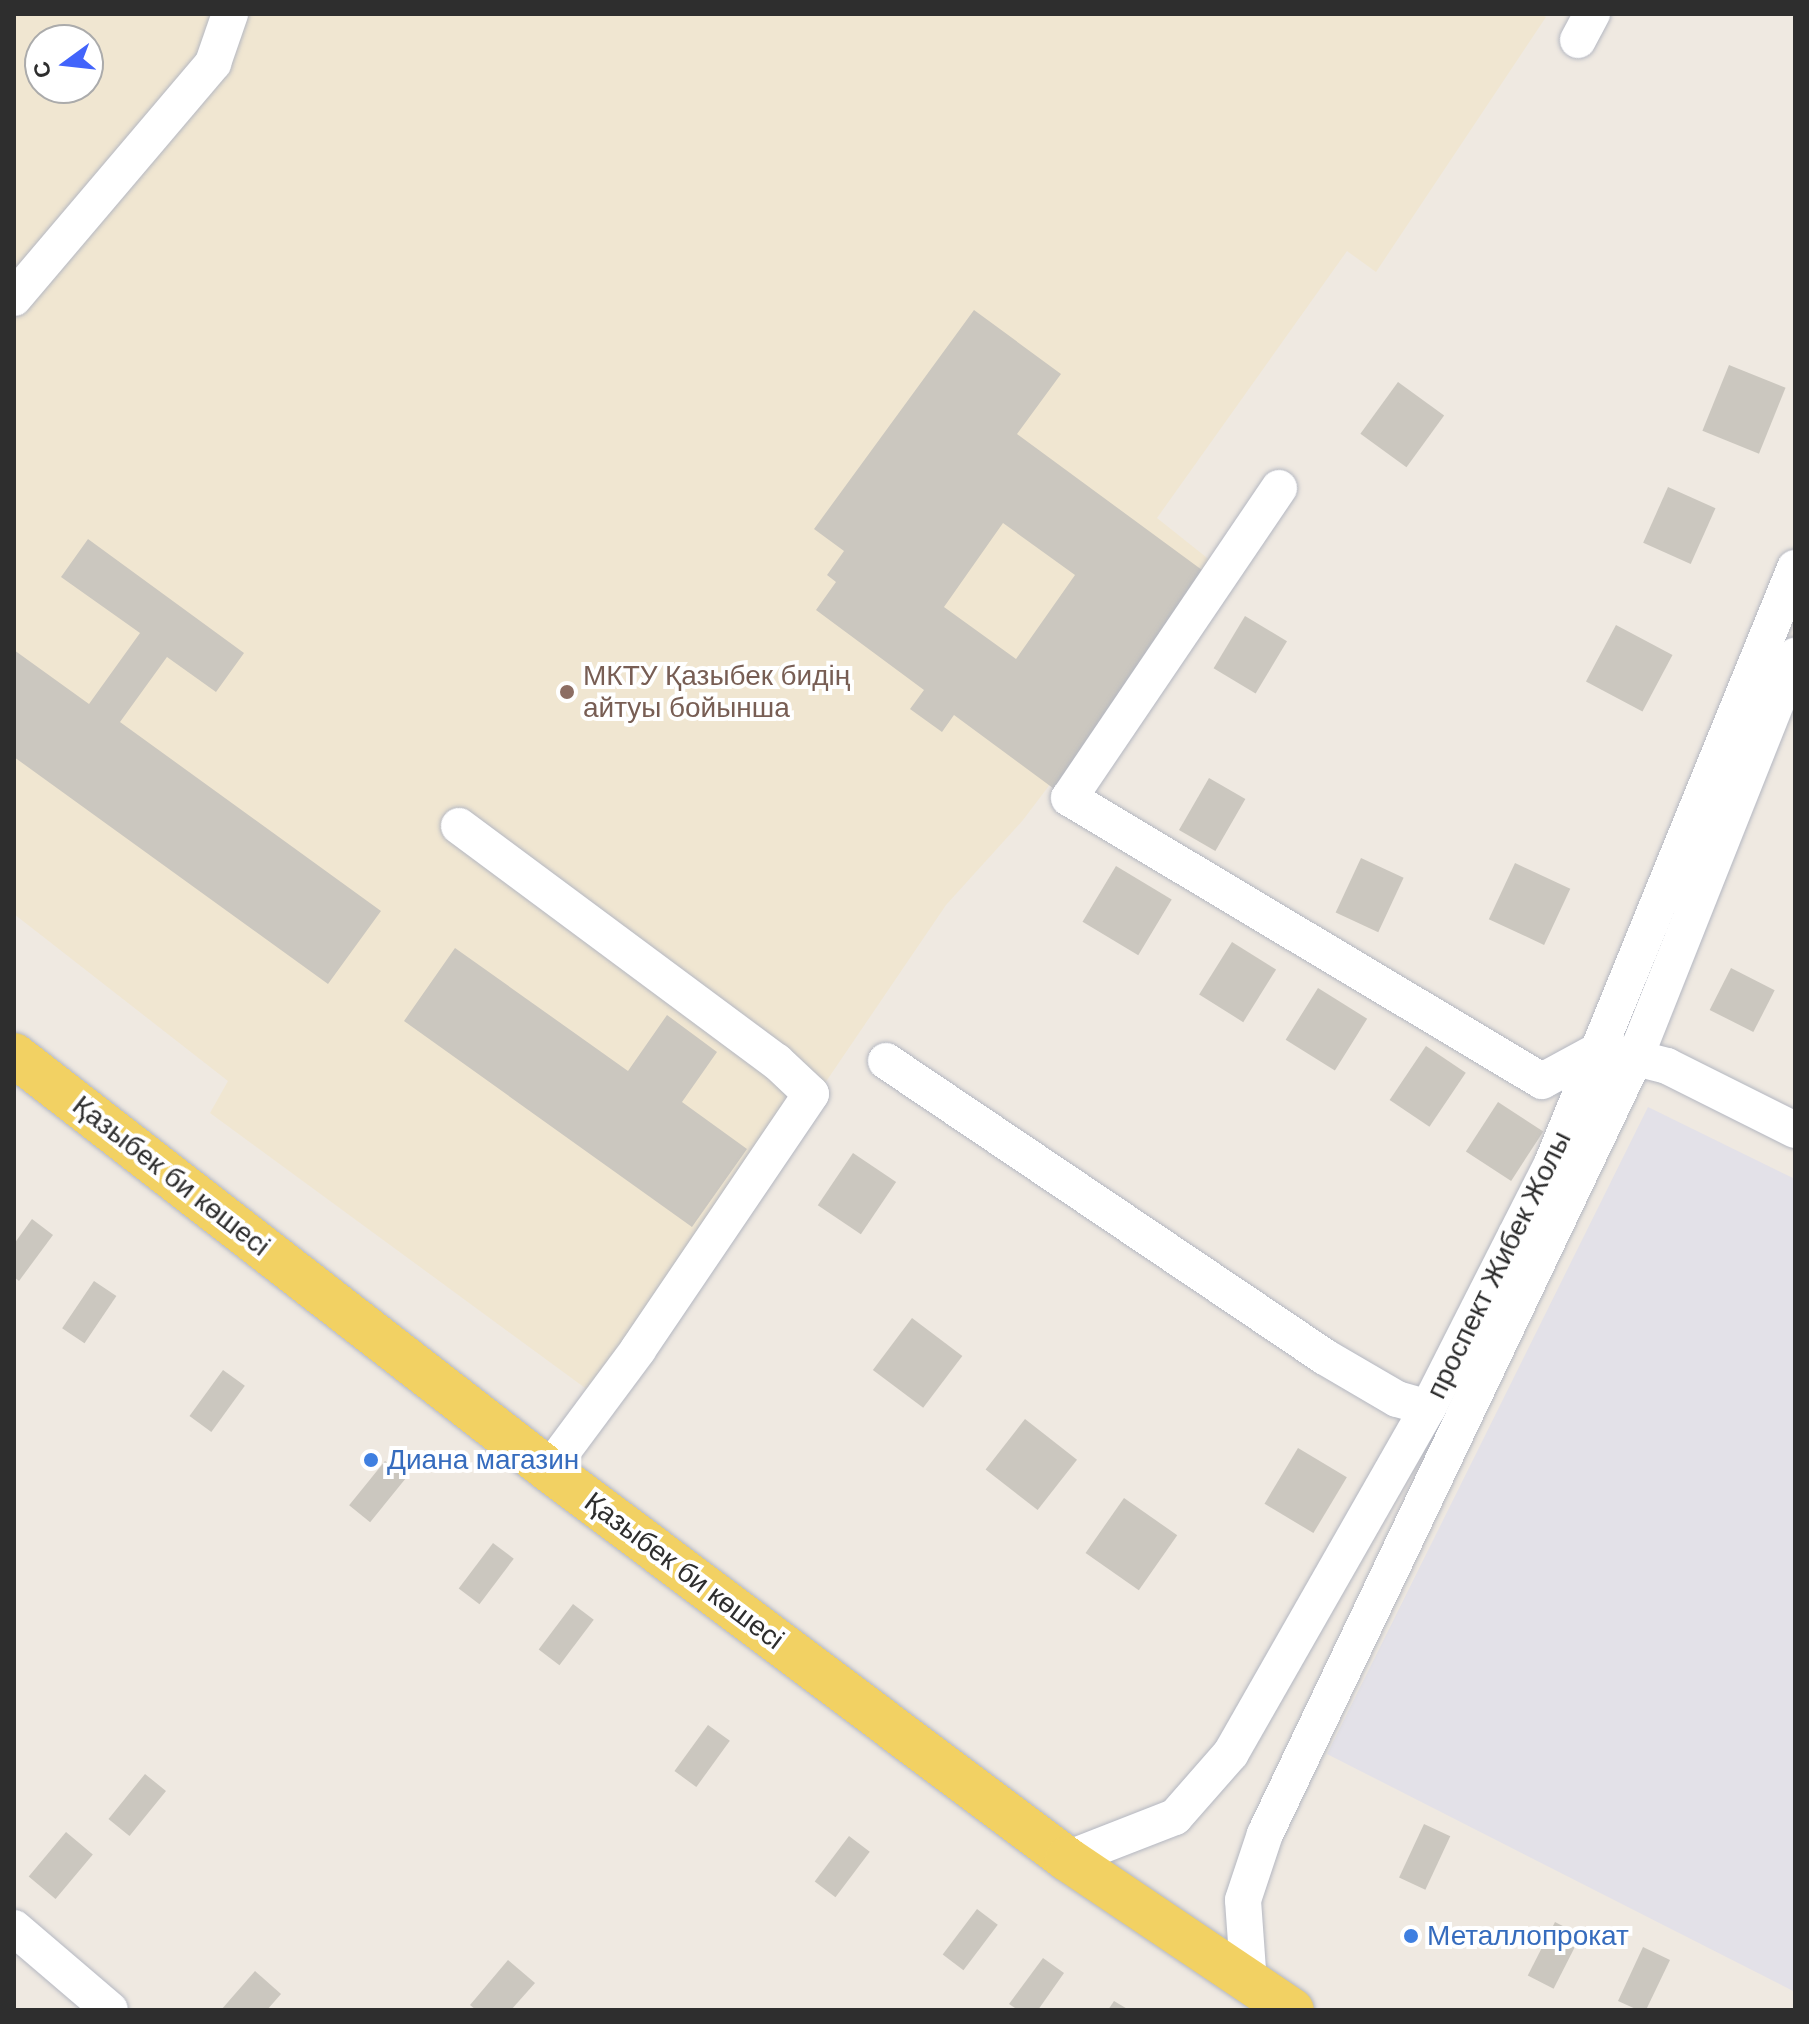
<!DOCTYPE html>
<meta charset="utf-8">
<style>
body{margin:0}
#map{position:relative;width:1809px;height:2024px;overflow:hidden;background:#efe9e1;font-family:"DM Sans",sans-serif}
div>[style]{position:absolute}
.industrial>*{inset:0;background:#e3e1e8}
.education>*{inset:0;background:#f0e6d1}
.building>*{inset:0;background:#cbc7bf;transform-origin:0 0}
.roads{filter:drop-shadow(0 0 2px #b4b7c1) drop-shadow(0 0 2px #b4b7c1)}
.minor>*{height:36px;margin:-18px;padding:0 18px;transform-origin:18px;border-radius:18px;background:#fff}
.major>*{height:44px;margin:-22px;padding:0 22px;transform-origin:22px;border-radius:22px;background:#f2d163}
.dots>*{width:22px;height:22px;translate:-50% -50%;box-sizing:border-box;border:4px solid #fff;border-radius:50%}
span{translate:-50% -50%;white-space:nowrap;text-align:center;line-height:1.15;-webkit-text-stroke:8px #fff;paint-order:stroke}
.education-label{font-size:28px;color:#785e54}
.left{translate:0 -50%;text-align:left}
.street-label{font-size:28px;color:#2e2e2e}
.shop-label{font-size:28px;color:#366cbe}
.frame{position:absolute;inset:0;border:16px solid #2e2e2e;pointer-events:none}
.north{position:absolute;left:24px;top:24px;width:80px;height:80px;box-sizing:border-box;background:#fff;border:2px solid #ababab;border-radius:50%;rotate:255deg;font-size:22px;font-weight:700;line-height:32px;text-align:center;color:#2e2e2e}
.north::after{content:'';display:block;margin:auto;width:28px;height:36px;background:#4264fb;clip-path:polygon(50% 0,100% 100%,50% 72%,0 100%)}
</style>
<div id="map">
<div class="industrial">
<div style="clip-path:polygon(1648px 1107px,1795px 1179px,1795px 1992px,1327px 1754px)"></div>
</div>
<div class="education">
<div style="clip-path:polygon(evenodd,14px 14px,1540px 14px,1546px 17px,1376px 272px,1347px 251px,1157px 518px,1216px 565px,1023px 820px,946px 905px,607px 1404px,210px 1113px,228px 1081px,14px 914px,14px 14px,40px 40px,88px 40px,88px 88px,40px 88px,40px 40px)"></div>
</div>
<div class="building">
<div style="clip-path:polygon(evenodd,974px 310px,1061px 374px,1017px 434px,1217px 581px,1061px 794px,954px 715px,942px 732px,910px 709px,924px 690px,816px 610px,836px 582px,827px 575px,844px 551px,814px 529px,974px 310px,1003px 523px,1075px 575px,1016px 659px,944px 607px,1003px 523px)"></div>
<div style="left:1729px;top:365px;width:61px;height:71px;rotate:22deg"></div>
<div style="left:1398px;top:382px;width:57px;height:64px;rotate:36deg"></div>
<div style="left:1668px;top:487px;width:52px;height:61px;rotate:24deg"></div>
<div style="clip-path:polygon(88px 539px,244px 653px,216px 692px,167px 657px,120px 722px,381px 911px,328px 984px,14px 757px,14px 650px,89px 704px,140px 633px,61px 577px)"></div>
<div style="left:1245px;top:616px;width:49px;height:61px;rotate:31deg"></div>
<div style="left:1616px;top:625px;width:64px;height:64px;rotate:28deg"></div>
<div style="left:1209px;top:778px;width:42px;height:60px;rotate:30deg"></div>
<div style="left:1361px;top:858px;width:47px;height:60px;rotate:25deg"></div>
<div style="left:1515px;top:863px;width:61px;height:62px;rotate:25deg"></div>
<div style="left:1116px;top:866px;width:65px;height:65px;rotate:31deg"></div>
<div style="left:1232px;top:942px;width:52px;height:62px;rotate:32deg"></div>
<div style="clip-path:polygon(455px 948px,628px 1071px,667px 1015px,717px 1052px,682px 1102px,747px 1149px,692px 1227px,404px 1021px)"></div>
<div style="left:1731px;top:968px;width:49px;height:47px;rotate:27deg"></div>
<div style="left:1318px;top:988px;width:58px;height:61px;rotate:32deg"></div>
<div style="left:1426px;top:1046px;width:48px;height:65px;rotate:34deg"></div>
<div style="left:1498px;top:1102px;width:54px;height:59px;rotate:33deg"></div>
<div style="left:853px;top:1153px;width:52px;height:63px;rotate:34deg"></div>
<div style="clip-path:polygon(32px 1219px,53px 1235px,19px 1281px,14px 1277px,14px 1244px)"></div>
<div style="left:94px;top:1281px;width:27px;height:57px;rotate:34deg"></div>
<div style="left:912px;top:1318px;width:63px;height:65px;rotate:37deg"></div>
<div style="left:223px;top:1370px;width:27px;height:57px;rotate:36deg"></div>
<div style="left:1025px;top:1419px;width:66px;height:64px;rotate:38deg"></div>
<div style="left:1298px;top:1448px;width:57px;height:65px;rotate:31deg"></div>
<div style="left:385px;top:1461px;width:27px;height:57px;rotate:39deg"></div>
<div style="left:1124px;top:1498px;width:65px;height:67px;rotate:35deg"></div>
<div style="left:493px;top:1543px;width:26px;height:57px;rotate:37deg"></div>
<div style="left:573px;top:1604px;width:26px;height:57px;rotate:37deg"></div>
<div style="left:708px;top:1725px;width:27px;height:57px;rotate:36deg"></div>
<div style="left:145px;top:1774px;width:27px;height:58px;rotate:39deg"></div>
<div style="left:1424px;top:1824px;width:29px;height:59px;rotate:25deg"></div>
<div style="left:66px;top:1832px;width:35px;height:58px;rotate:40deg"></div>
<div style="left:849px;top:1836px;width:26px;height:57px;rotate:37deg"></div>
<div style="left:977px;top:1909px;width:26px;height:57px;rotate:37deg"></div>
<div style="left:1555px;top:1922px;width:29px;height:60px;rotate:27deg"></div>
<div style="clip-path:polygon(1643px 1947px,1670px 1960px,1646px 2010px,1638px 2010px,1618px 2001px)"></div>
<div style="clip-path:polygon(1043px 1958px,1064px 1973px,1038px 2010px,1018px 2010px,1009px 2004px)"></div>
<div style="clip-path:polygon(508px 1960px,535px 1983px,511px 2010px,476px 2010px,470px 2005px)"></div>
<div style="clip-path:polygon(255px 1971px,281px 1994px,267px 2010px,221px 2010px)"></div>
<div style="clip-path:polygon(1114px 2001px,1129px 2010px,1108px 2010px)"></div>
</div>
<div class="roads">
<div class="minor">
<div style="left:1578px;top:40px;width:30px;rotate:-62deg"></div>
<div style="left:14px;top:298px;width:308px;rotate:-49.7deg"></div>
<div style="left:213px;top:63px;width:52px;rotate:-70.9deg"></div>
<div style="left:1279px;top:488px;width:374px;rotate:124.1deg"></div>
<div style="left:1069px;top:798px;width:551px;rotate:30.89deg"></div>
<div style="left:1542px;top:1081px;width:67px;rotate:-28.5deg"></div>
<div style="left:1601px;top:1049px;width:68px;rotate:14.4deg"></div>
<div style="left:1667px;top:1066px;width:143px;rotate:26.6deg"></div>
<div style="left:459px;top:826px;width:395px;rotate:36.6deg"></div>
<div style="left:776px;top:1061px;width:48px;rotate:43.3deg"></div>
<div style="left:811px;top:1094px;width:309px;rotate:124.1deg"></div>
<div style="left:638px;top:1350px;width:149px;rotate:126.6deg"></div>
<div style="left:886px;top:1061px;width:529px;rotate:33.99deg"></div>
<div style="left:1325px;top:1357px;width:83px;rotate:30.3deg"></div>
<div style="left:1397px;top:1399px;width:32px;rotate:16deg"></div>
<div style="left:1067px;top:1859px;width:116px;rotate:-21.3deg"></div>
<div style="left:1175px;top:1817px;width:85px;rotate:-48.8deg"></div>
<div style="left:1231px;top:1753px;width:397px;rotate:-60.3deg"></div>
<div style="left:1428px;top:1408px;width:271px;rotate:-63.1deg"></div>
<div style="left:1551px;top:1166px;width:646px;rotate:-67.8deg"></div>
<div style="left:14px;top:1928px;width:126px;rotate:40.5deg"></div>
<div style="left:1249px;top:1984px;width:84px;rotate:-94.1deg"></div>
<div style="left:1243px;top:1900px;width:70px;rotate:-71.6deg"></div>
<div style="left:1265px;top:1834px;width:860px;rotate:-64.51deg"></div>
<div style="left:1635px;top:1058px;width:433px;rotate:-68.3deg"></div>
</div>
<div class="major">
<div style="left:14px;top:1055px;width:677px;rotate:37.8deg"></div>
<div style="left:549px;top:1470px;width:648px;rotate:36.91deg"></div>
<div style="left:1067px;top:1859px;width:271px;rotate:33.9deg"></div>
</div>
</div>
<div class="dots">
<div style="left:567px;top:692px;background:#8d6e63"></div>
<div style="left:371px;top:1460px;background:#3f7fe0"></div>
<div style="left:1411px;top:1936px;background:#3f7fe0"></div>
</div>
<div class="education-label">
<span class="left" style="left:583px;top:692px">МКТУ Қазыбек бидің<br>айтуы бойынша</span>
</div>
<div class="street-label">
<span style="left:171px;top:1176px;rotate:38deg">Қазыбек би көшесі</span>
<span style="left:1499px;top:1265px;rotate:-64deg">проспект Жибек Жолы</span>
<span style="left:684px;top:1571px;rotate:37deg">Қазыбек би көшесі</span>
</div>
<div class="shop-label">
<span class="left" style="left:387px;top:1460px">Диана магазин</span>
<span class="left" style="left:1427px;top:1936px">Металлопрокат</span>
</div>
<div class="frame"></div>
<div class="north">С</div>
</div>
